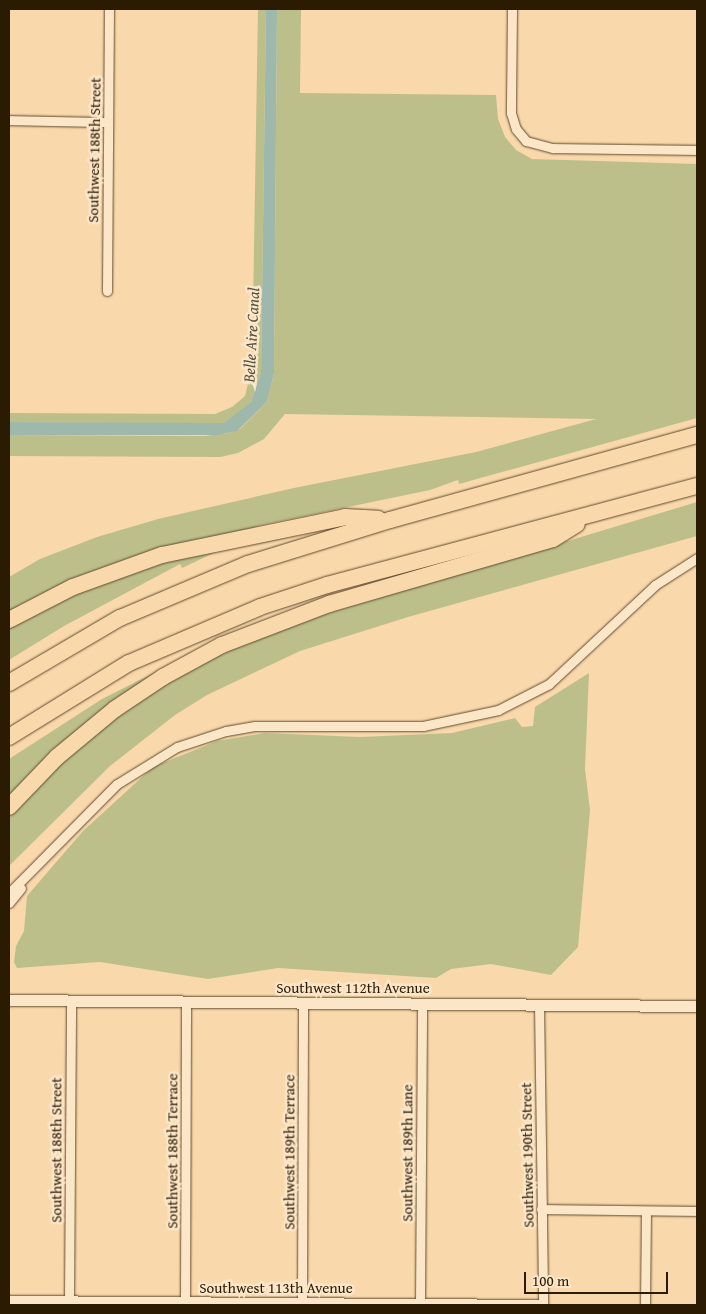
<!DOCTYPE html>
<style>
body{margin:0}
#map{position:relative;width:706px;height:1314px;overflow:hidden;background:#f9d8ab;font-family:"Gentium Book Plus",serif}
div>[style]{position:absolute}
.green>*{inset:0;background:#bcbf8a}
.water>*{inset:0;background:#9eb9ac}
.roads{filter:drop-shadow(0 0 1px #5f4a2d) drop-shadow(0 0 1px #5f4a2d)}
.minor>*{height:9px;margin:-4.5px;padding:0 4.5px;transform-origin:4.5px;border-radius:4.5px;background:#fbe6c8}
.tertiary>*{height:11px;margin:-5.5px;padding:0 5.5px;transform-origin:5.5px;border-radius:5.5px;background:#fbe6c8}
.motorway>*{height:16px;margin:-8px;padding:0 8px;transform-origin:8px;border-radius:8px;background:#f9d8ab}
span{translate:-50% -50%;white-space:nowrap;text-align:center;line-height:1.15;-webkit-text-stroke:5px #fbe6c8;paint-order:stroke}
.street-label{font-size:15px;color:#2c1b03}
.water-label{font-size:16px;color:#54523e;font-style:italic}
.frame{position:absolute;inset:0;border:10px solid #2c1b03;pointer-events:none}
.scale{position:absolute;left:524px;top:1272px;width:144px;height:22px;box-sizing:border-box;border:2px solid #2c1b03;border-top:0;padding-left:6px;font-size:15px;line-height:18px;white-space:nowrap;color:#2c1b03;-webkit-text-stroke:4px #fbe6c8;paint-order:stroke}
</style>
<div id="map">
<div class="green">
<div style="clip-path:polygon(258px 9px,266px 9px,261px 372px,251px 402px,235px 417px,224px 423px,208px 424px,9px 422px,9px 413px,215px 414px,232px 407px,245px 396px,252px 367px)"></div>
<div style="clip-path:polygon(277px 9px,301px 9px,300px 93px,496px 95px,498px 119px,505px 137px,516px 150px,532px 159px,697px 164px,697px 418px,459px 484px,458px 480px,430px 490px,261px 525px,9px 615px,9px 577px,40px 559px,97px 537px,158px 519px,294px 488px,476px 452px,596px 419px,285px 414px,264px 439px,238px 453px,220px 457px,9px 456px,9px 435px,205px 436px,229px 433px,240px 429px,267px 402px,274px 373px)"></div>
<div style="clip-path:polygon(697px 502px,697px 536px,408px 617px,300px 651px,207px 695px,175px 715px,110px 766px,9px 866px,9px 815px,28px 793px,123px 709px,223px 652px,286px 626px)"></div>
<div style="clip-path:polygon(218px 551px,182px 568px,180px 564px,64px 626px,9px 660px,9px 626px,130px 570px)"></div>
<div style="clip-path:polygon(191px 654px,9px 801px,9px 759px,102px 699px)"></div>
<div style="clip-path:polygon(589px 673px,585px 769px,590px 810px,578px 947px,551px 975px,491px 964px,451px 969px,436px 978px,278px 968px,208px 979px,100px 962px,17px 968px,14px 962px,16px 946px,24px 931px,27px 896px,83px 831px,153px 767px,217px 741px,265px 733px,360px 737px,452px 733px,515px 718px,522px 727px,533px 726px,535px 707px)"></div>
</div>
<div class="water">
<div style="clip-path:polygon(266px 9px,277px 9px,274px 373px,267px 402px,237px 431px,218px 435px,9px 435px,9px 422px,224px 423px,251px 402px,261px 372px)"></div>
</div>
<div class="roads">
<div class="minor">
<div style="left:512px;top:9px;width:104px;rotate:90.6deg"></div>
<div style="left:511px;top:113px;width:17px;rotate:73deg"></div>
<div style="left:516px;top:129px;width:16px;rotate:50deg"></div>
<div style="left:526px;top:141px;width:28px;rotate:15deg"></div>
<div style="left:553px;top:148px;width:144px;rotate:0.8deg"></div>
<div style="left:9px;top:120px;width:99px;rotate:1.2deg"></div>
<div style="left:107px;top:291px;width:282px;rotate:-89.6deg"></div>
<div style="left:9px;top:893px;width:153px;rotate:-45.3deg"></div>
<div style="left:117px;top:784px;width:70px;rotate:-31.7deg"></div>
<div style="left:177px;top:747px;width:52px;rotate:-18.1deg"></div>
<div style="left:226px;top:731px;width:29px;rotate:-10deg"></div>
<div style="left:255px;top:726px;width:168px"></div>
<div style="left:423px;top:726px;width:77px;rotate:-12deg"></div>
<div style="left:498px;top:710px;width:57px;rotate:-27deg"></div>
<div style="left:549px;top:684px;width:145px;rotate:-43deg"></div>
<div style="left:655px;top:585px;width:50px;rotate:-32.7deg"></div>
<div style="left:9px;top:903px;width:19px;rotate:-51deg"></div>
<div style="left:539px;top:1004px;width:301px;rotate:89.2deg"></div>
<div style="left:541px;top:1209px;width:156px;rotate:0.7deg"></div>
<div style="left:9px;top:1300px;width:534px;rotate:0.43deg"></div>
<div style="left:69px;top:1300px;width:299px;rotate:-89.6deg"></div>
<div style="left:185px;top:1301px;width:299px;rotate:-89.8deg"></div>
<div style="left:302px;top:1302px;width:299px;rotate:-89.8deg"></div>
<div style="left:420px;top:1303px;width:300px;rotate:-89.6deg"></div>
<div style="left:645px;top:1305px;width:94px;rotate:-89.4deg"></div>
</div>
<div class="tertiary">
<div style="left:9px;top:1000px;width:688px;rotate:0.5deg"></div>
</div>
<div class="motorway">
<div style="left:9px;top:620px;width:72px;rotate:-27.3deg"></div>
<div style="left:73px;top:587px;width:95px;rotate:-19.8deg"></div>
<div style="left:162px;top:555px;width:187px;rotate:-11.7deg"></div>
<div style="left:345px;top:517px;width:33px;rotate:3deg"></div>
<div style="left:9px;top:683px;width:129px;rotate:-30.4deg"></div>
<div style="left:120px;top:618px;width:139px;rotate:-22.9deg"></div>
<div style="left:248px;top:564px;width:149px;rotate:-17.2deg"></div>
<div style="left:390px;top:520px;width:319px;rotate:-15.5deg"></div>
<div style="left:9px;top:737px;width:141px;rotate:-31.7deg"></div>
<div style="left:129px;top:663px;width:142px;rotate:-23.1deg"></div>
<div style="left:260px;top:607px;width:71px;rotate:-18.2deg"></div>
<div style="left:327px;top:585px;width:383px;rotate:-15deg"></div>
<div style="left:9px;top:807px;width:69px;rotate:-46.2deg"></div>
<div style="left:57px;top:757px;width:75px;rotate:-39.6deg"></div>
<div style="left:115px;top:709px;width:58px;rotate:-33.7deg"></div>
<div style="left:163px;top:677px;width:67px;rotate:-28.5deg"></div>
<div style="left:222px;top:645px;width:115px;rotate:-21deg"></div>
<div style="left:329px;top:604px;width:233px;rotate:-16.2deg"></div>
<div style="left:553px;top:539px;width:28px;rotate:-32deg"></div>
</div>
</div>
<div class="street-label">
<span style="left:94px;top:150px;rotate:-89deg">Southwest 188th Street</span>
<span style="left:353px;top:988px">Southwest 112th Avenue</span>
<span style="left:56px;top:1150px;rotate:-90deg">Southwest 188th Street</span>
<span style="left:172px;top:1151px;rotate:-90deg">Southwest 188th Terrace</span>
<span style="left:289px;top:1152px;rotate:-90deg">Southwest 189th Terrace</span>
<span style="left:407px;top:1153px;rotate:-90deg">Southwest 189th Lane</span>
<span style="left:527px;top:1155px;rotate:-91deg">Southwest 190th Street</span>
<span style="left:276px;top:1288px">Southwest 113th Avenue</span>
</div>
<div class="water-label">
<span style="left:251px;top:335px;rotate:-87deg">Belle Aire Canal</span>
</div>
<div class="frame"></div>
<div class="scale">100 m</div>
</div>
